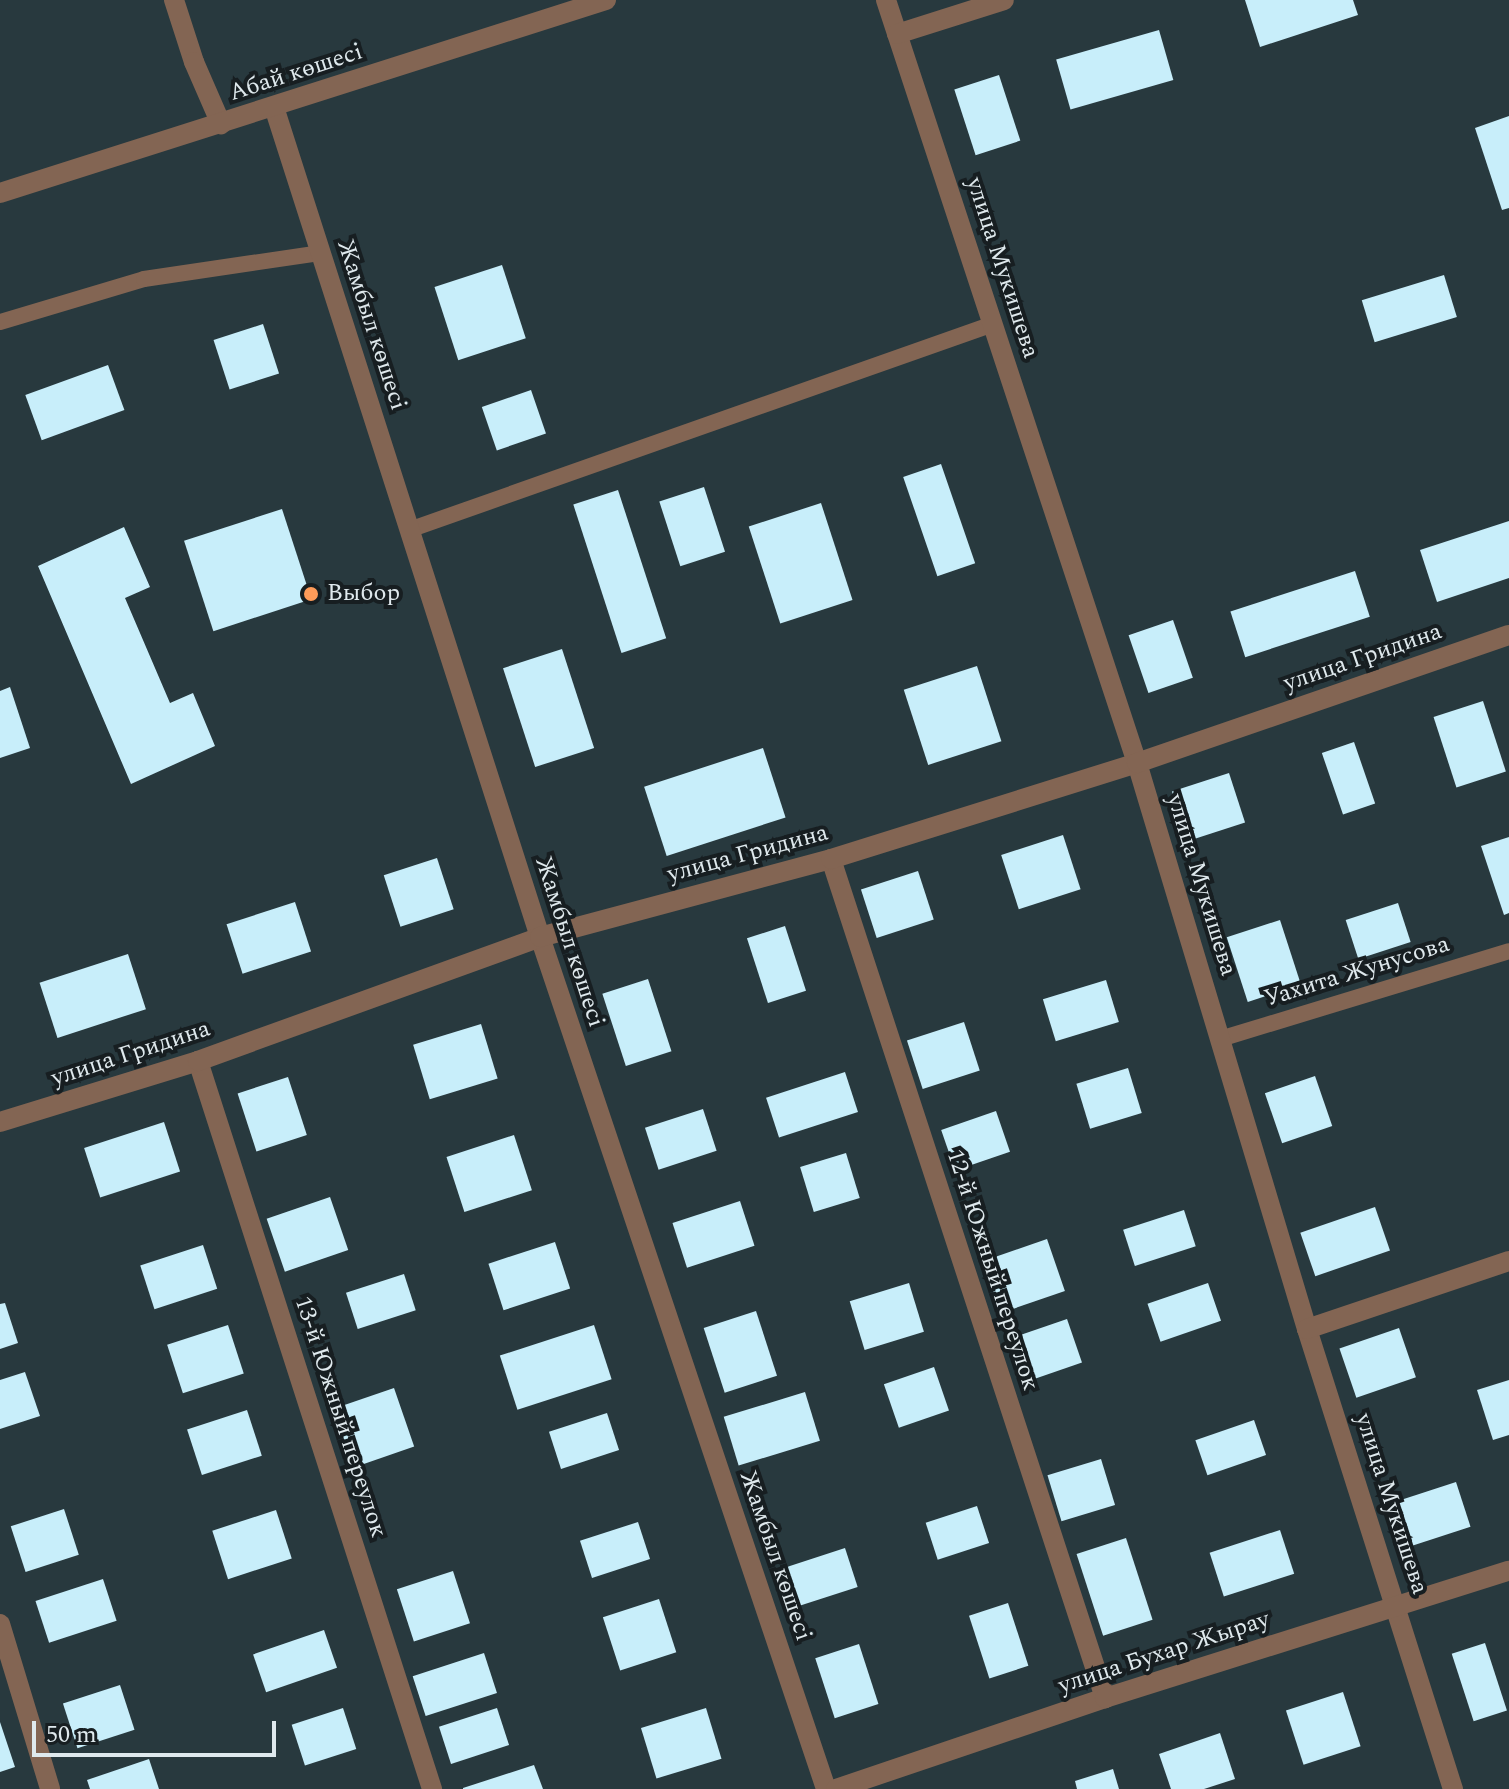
<!DOCTYPE html>
<meta charset="utf-8">
<style>
body{margin:0}
#map{position:relative;width:1509px;height:1789px;overflow:hidden;background:#28393e;font-family:Spectral,serif}
div>[style]{position:absolute}
.building>*{inset:0;background:#c8eefa;transform-origin:0 0}
.service>*{height:16px;margin:-8px;padding:0 8px;transform-origin:8px;border-radius:8px;background:#836553}
.minor>*{height:20px;margin:-10px;padding:0 10px;transform-origin:10px;border-radius:10px;background:#836553}
.tertiary>*{height:20px;margin:-10px;padding:0 10px;transform-origin:10px;border-radius:10px;background:#836553}
.dots>*{width:22px;height:22px;translate:-50% -50%;box-sizing:border-box;border:4px solid #171e21;border-radius:50%}
span{translate:-50% -50%;white-space:nowrap;text-align:center;line-height:1.15;-webkit-text-stroke:8px #171e21;paint-order:stroke}
.street-label{font-size:24px;color:#dfe9ed}
.poi-label{font-size:24px;color:#dfe9ed}
.left{translate:0 -50%;text-align:left}
.scale{position:absolute;left:32px;top:1721px;width:244px;height:36px;box-sizing:border-box;border:4px solid #dfe9ed;border-top:0;padding-left:10px;font-size:24px;line-height:28px;white-space:nowrap;color:#dfe9ed;-webkit-text-stroke:6px #171e21;paint-order:stroke}
</style>
<div id="map">
<div class="building">
<div style="clip-path:polygon(1245px 0,1353px 0,1358px 15px,1260px 47px)"></div>
<div style="left:1159px;top:30px;width:52px;height:107px;rotate:74deg"></div>
<div style="left:999px;top:75px;width:69px;height:47px;rotate:72deg"></div>
<div style="clip-path:polygon(1509px 116px,1509px 208px,1502px 210px,1475px 128px)"></div>
<div style="left:502px;top:265px;width:77px;height:71px;rotate:72deg"></div>
<div style="left:1444px;top:275px;width:44px;height:86px;rotate:73deg"></div>
<div style="left:263px;top:324px;width:52px;height:52px;rotate:72deg"></div>
<div style="left:108px;top:365px;width:48px;height:88px;rotate:70deg"></div>
<div style="left:531px;top:390px;width:46px;height:52px;rotate:71deg"></div>
<div style="left:941px;top:464px;width:105px;height:40px;rotate:71deg"></div>
<div style="left:704px;top:487px;width:68px;height:47px;rotate:72deg"></div>
<div style="left:618px;top:490px;width:156px;height:47px;rotate:72deg"></div>
<div style="left:821px;top:503px;width:102px;height:76px;rotate:72deg"></div>
<div style="left:282px;top:509px;width:95px;height:103px;rotate:72deg"></div>
<div style="clip-path:polygon(1509px 521px,1509px 578px,1437px 602px,1420px 550px)"></div>
<div style="clip-path:polygon(124px 527px,150px 587px,125px 598px,170px 703px,193px 693px,215px 746px,131px 784px,38px 566px)"></div>
<div style="left:1355px;top:571px;width:48px;height:131px;rotate:72deg"></div>
<div style="left:1173px;top:620px;width:61px;height:47px;rotate:71deg"></div>
<div style="left:562px;top:649px;width:104px;height:62px;rotate:72deg"></div>
<div style="left:977px;top:666px;width:79px;height:77px;rotate:72deg"></div>
<div style="clip-path:polygon(10px 687px,30px 748px,0 758px,0 691px)"></div>
<div style="left:1483px;top:701px;width:74px;height:52px;rotate:72deg"></div>
<div style="left:1354px;top:742px;width:65px;height:34px;rotate:71deg"></div>
<div style="left:763px;top:748px;width:73px;height:125px;rotate:72deg"></div>
<div style="left:1229px;top:773px;width:52px;height:60px;rotate:72deg"></div>
<div style="left:1063px;top:835px;width:57px;height:65px;rotate:72deg"></div>
<div style="clip-path:polygon(1509px 837px,1509px 913px,1504px 915px,1481px 846px)"></div>
<div style="left:437px;top:858px;width:54px;height:56px;rotate:72deg"></div>
<div style="left:918px;top:871px;width:51px;height:60px;rotate:72deg"></div>
<div style="left:295px;top:902px;width:52px;height:72px;rotate:72deg"></div>
<div style="left:1398px;top:903px;width:41px;height:55px;rotate:72deg"></div>
<div style="left:1280px;top:920px;width:68px;height:56px;rotate:72deg"></div>
<div style="left:785px;top:926px;width:68px;height:40px;rotate:72deg"></div>
<div style="left:128px;top:954px;width:58px;height:93px;rotate:72deg"></div>
<div style="left:648px;top:979px;width:76px;height:48px;rotate:72deg"></div>
<div style="left:1106px;top:980px;width:44px;height:66px;rotate:73deg"></div>
<div style="left:964px;top:1022px;width:51px;height:60px;rotate:72deg"></div>
<div style="left:481px;top:1024px;width:57px;height:71px;rotate:73deg"></div>
<div style="left:1128px;top:1068px;width:47px;height:54px;rotate:73deg"></div>
<div style="left:845px;top:1072px;width:42px;height:83px;rotate:72deg"></div>
<div style="left:1315px;top:1076px;width:53px;height:53px;rotate:71deg"></div>
<div style="left:288px;top:1077px;width:61px;height:53px;rotate:72deg"></div>
<div style="left:703px;top:1109px;width:44px;height:61px;rotate:72deg"></div>
<div style="left:996px;top:1111px;width:43px;height:58px;rotate:71deg"></div>
<div style="left:164px;top:1122px;width:52px;height:84px;rotate:72deg"></div>
<div style="left:514px;top:1135px;width:58px;height:71px;rotate:72deg"></div>
<div style="left:846px;top:1153px;width:47px;height:48px;rotate:73deg"></div>
<div style="left:330px;top:1197px;width:56px;height:67px;rotate:71deg"></div>
<div style="left:740px;top:1201px;width:47px;height:71px;rotate:72deg"></div>
<div style="left:1375px;top:1207px;width:46px;height:79px;rotate:71deg"></div>
<div style="left:1184px;top:1210px;width:38px;height:64px;rotate:72deg"></div>
<div style="left:1047px;top:1239px;width:55px;height:68px;rotate:71deg"></div>
<div style="left:555px;top:1242px;width:49px;height:70px;rotate:72deg"></div>
<div style="left:203px;top:1245px;width:46px;height:66px;rotate:72deg"></div>
<div style="left:404px;top:1274px;width:38px;height:61px;rotate:72deg"></div>
<div style="left:909px;top:1283px;width:51px;height:62px;rotate:73deg"></div>
<div style="left:1208px;top:1283px;width:40px;height:64px;rotate:71deg"></div>
<div style="clip-path:polygon(5px 1303px,18px 1343px,0 1349px,0 1304px)"></div>
<div style="left:756px;top:1311px;width:68px;height:55px;rotate:72deg"></div>
<div style="left:1067px;top:1319px;width:46px;height:65px;rotate:71deg"></div>
<div style="left:228px;top:1325px;width:51px;height:64px;rotate:72deg"></div>
<div style="left:594px;top:1325px;width:57px;height:99px;rotate:72deg"></div>
<div style="left:1399px;top:1328px;width:52px;height:63px;rotate:71deg"></div>
<div style="left:934px;top:1367px;width:46px;height:53px;rotate:71deg"></div>
<div style="clip-path:polygon(25px 1372px,40px 1416px,0 1429px,0 1380px)"></div>
<div style="clip-path:polygon(1509px 1380px,1509px 1435px,1493px 1440px,1477px 1390px)"></div>
<div style="left:394px;top:1388px;width:62px;height:64px;rotate:71deg"></div>
<div style="left:805px;top:1392px;width:51px;height:85px;rotate:73deg"></div>
<div style="left:247px;top:1410px;width:48px;height:63px;rotate:72deg"></div>
<div style="left:607px;top:1413px;width:39px;height:61px;rotate:72deg"></div>
<div style="left:1254px;top:1420px;width:37px;height:62px;rotate:71deg"></div>
<div style="left:1101px;top:1459px;width:48px;height:56px;rotate:73deg"></div>
<div style="left:1456px;top:1482px;width:47px;height:71px;rotate:72deg"></div>
<div style="left:977px;top:1506px;width:39px;height:54px;rotate:72deg"></div>
<div style="left:64px;top:1509px;width:48px;height:56px;rotate:72deg"></div>
<div style="left:276px;top:1510px;width:51px;height:67px;rotate:72deg"></div>
<div style="left:638px;top:1522px;width:39px;height:61px;rotate:72deg"></div>
<div style="left:1280px;top:1530px;width:46px;height:74px;rotate:72deg"></div>
<div style="left:1126px;top:1538px;width:86px;height:52px;rotate:72deg"></div>
<div style="left:845px;top:1548px;width:41px;height:70px;rotate:72deg"></div>
<div style="left:453px;top:1571px;width:55px;height:59px;rotate:72deg"></div>
<div style="left:103px;top:1579px;width:44px;height:71px;rotate:72deg"></div>
<div style="left:659px;top:1599px;width:56px;height:59px;rotate:72deg"></div>
<div style="left:1008px;top:1603px;width:66px;height:41px;rotate:72deg"></div>
<div style="left:324px;top:1630px;width:40px;height:75px;rotate:71deg"></div>
<div style="left:1485px;top:1643px;width:71px;height:35px;rotate:72deg"></div>
<div style="left:859px;top:1644px;width:63px;height:46px;rotate:72deg"></div>
<div style="left:484px;top:1653px;width:42px;height:75px;rotate:72deg"></div>
<div style="left:120px;top:1685px;width:47px;height:60px;rotate:72deg"></div>
<div style="left:1343px;top:1692px;width:57px;height:60px;rotate:72deg"></div>
<div style="left:343px;top:1708px;width:43px;height:54px;rotate:72deg"></div>
<div style="left:497px;top:1708px;width:39px;height:61px;rotate:72deg"></div>
<div style="left:706px;top:1708px;width:53px;height:68px;rotate:73deg"></div>
<div style="clip-path:polygon(0 1722px,15px 1767px,0 1772px)"></div>
<div style="clip-path:polygon(1220px 1733px,1235px 1779px,1204px 1789px,1171px 1789px,1159px 1754px)"></div>
<div style="clip-path:polygon(149px 1759px,159px 1789px,90px 1789px,87px 1780px)"></div>
<div style="clip-path:polygon(534px 1765px,543px 1789px,463px 1789px,463px 1788px)"></div>
<div style="clip-path:polygon(1113px 1769px,1119px 1789px,1077px 1789px,1075px 1781px)"></div>
</div>
<div class="service">
<div style="left:0;top:322px;width:150px;rotate:-16.6deg"></div>
<div style="left:144px;top:279px;width:179px;rotate:-8.4deg"></div>
<div style="left:409px;top:530px;width:619px;rotate:-19.43deg"></div>
<div style="left:1220px;top:1039px;width:302px;rotate:-16.9deg"></div>
</div>
<div class="minor">
<div style="left:174px;top:0;width:65px;rotate:72.1deg"></div>
<div style="left:194px;top:62px;width:68px;rotate:66.5deg"></div>
<div style="left:886px;top:0;width:803px;rotate:71.79deg"></div>
<div style="left:1137px;top:763px;width:591px;rotate:73.28deg"></div>
<div style="left:1307px;top:1329px;width:483px;rotate:72.4deg"></div>
<div style="left:897px;top:34px;width:112px;rotate:-17.6deg"></div>
<div style="left:274px;top:107px;width:872px;rotate:72.23deg"></div>
<div style="left:540px;top:937px;width:899px;rotate:71.44deg"></div>
<div style="left:831px;top:859px;width:883px;rotate:71.91deg"></div>
<div style="left:198px;top:1061px;width:765px;rotate:72.18deg"></div>
<div style="left:0;top:1122px;width:207px;rotate:-17.1deg"></div>
<div style="left:198px;top:1061px;width:364px;rotate:-19.9deg"></div>
<div style="left:540px;top:937px;width:301px;rotate:-15deg"></div>
<div style="left:831px;top:859px;width:321px;rotate:-17.4deg"></div>
<div style="left:1137px;top:763px;width:393px;rotate:-19deg"></div>
<div style="left:1307px;top:1329px;width:213px;rotate:-18.6deg"></div>
<div style="left:0;top:1624px;width:172px;rotate:73.1deg"></div>
<div style="left:836px;top:1789px;width:284px;rotate:-18.7deg"></div>
<div style="left:1105px;top:1698px;width:423px;rotate:-17.5deg"></div>
</div>
<div class="tertiary">
<div style="left:0;top:193px;width:636px;rotate:-17.67deg"></div>
</div>
<div class="dots">
<div style="left:311px;top:594px;background:#fe9b59"></div>
</div>
<div class="street-label">
<span style="left:296px;top:73px;rotate:-18deg">Абай көшесі</span>
<span style="left:1002px;top:268px;rotate:72deg">улица Мукишева</span>
<span style="left:371px;top:325px;rotate:72deg">Жамбыл көшесі</span>
<span style="left:1363px;top:658px;rotate:-19deg">улица Гридина</span>
<span style="left:748px;top:854px;rotate:-15deg">улица Гридина</span>
<span style="left:1201px;top:885px;rotate:73deg">улица Мукишева</span>
<span style="left:569px;top:942px;rotate:72deg">Жамбыл көшесі</span>
<span style="left:1357px;top:972px;rotate:-17deg">Уахита Жунусова</span>
<span style="left:131px;top:1054px;rotate:-18deg">улица Гридина</span>
<span style="left:992px;top:1270px;rotate:72deg">12-й Южный переулок</span>
<span style="left:340px;top:1417px;rotate:72deg">13-й Южный переулок</span>
<span style="left:1391px;top:1504px;rotate:72deg">улица Мукишева</span>
<span style="left:775px;top:1556px;rotate:71deg">Жамбыл көшесі</span>
<span style="left:1164px;top:1653px;rotate:-18deg">улица Бухар Жырау</span>
</div>
<div class="poi-label">
<span class="left" style="left:327px;top:594px">Выбор</span>
</div>
<div class="scale">50 m</div>
</div>
